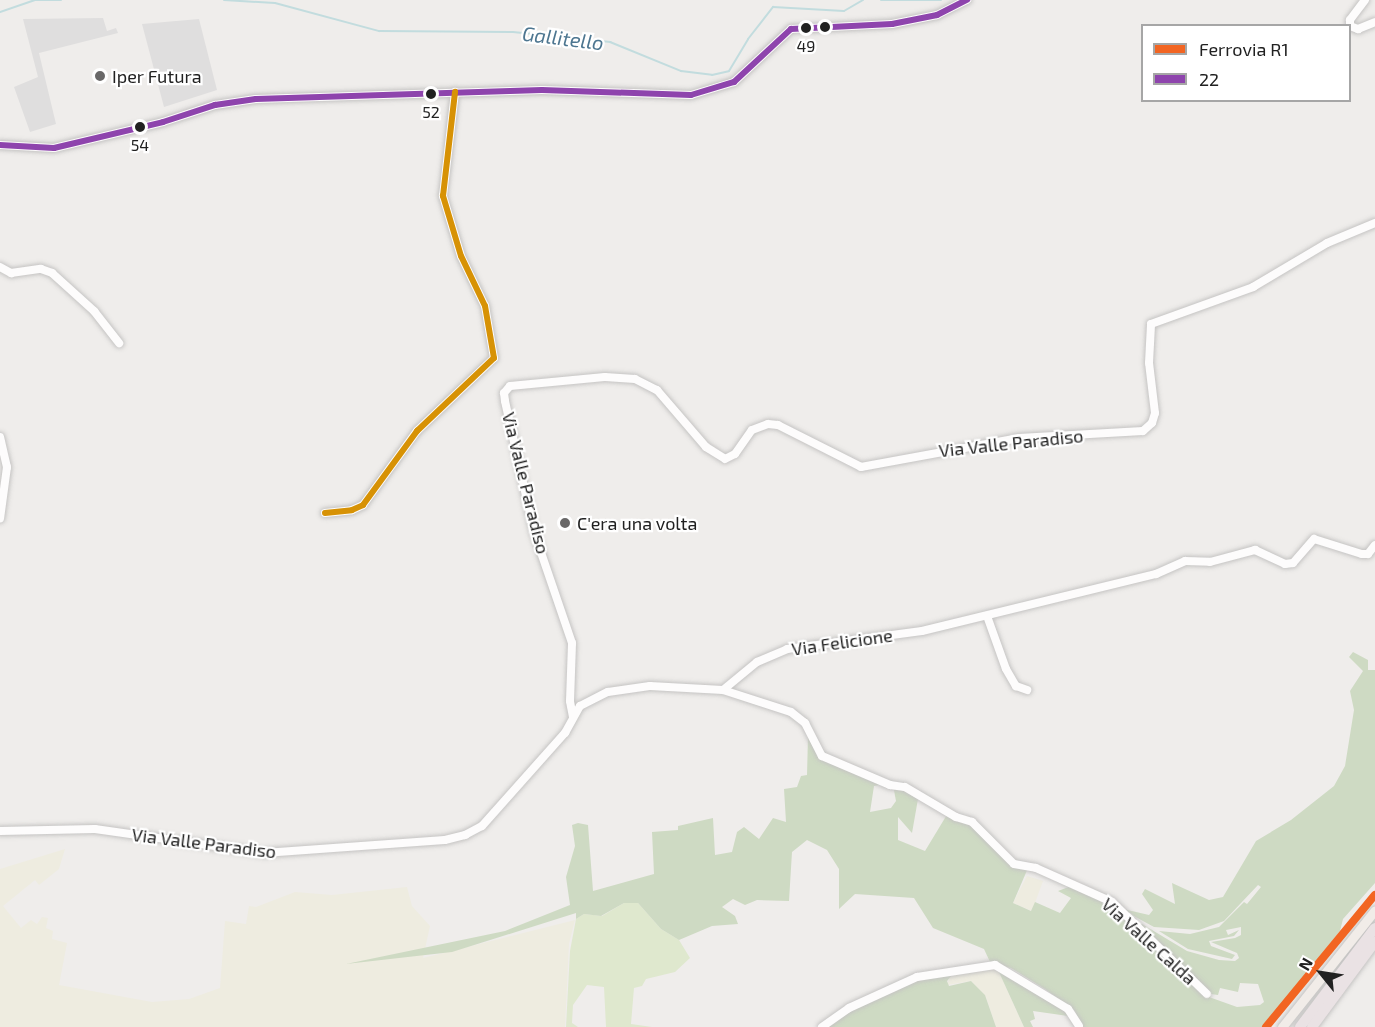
<!DOCTYPE html>
<style>
body{margin:0}
#map{position:relative;width:1375px;height:1027px;overflow:hidden;background:#efedeb;font-family:"Exo 2",sans-serif}
div>[style]{position:absolute}
.farmland>*{inset:0;background:#eeece0}
.grass>*{inset:0;background:#dfe8ce}
.forest>*{inset:0;background:#cedac3}
.parking>*{inset:0;background:#dfdede}
.stream>*{height:2px;margin:-1px;padding:0 1px;transform-origin:1px;border-radius:1px;background:#c2dcde}
.roads{filter:drop-shadow(0 0 2px #c5c4c3) drop-shadow(0 0 2px #c5c4c3)}
.minor>*{height:8px;margin:-4px;padding:0 4px;transform-origin:4px;border-radius:4px;background:#fdfcfc}
.major>*{height:9px;margin:-4.5px;padding:0 4.5px;transform-origin:4.5px;border-radius:4.5px;background:#f1ece8}
.highway>*{height:10px;margin:-5px;padding:0 5px;transform-origin:5px;border-radius:5px;background:#eae2e4}
.bus-1>*{height:6px;margin:-3px;padding:0 3px;transform-origin:3px;border-radius:3px;background:#8e44ad}
.bus-2>*{height:6px;margin:-3px;padding:0 3px;transform-origin:3px;border-radius:3px;background:#d79205}
.rail-1>*{height:8px;margin:-4px;padding:0 4px;transform-origin:4px;border-radius:4px;background:#f26522}
.dots>*{width:16px;height:16px;translate:-50% -50%;box-sizing:border-box;border:3px solid #fff;border-radius:50%}
span{translate:-50% -50%;white-space:nowrap;text-align:center;line-height:1.15;-webkit-text-stroke:4.5px #fff;paint-order:stroke}
.bus-label{font-size:16px;color:#212121}
.poi-label{font-size:18px;color:#212121}
.left{translate:0 -50%;text-align:left}
.street-label{font-size:18px;color:#212121}
.water-label{font-size:20px;color:#4d7690;font-style:italic}
.legend{position:absolute;left:1141px;top:24px;width:210px;height:78px;box-sizing:border-box;background:#fff;border:2px solid #a6a6a6;margin:0;padding:8px 10px;list-style:none;font-size:18px;color:#212121}
.legend li{display:flex;align-items:center;gap:12px;height:30px}
.legend b{width:30px;border:2px solid #a6a6a6}
.north{position:absolute;left:1291px;top:943px;width:60px;height:60px;-webkit-text-stroke:4px #fff;paint-order:stroke;rotate:300deg;font-size:16px;font-weight:700;line-height:24px;text-align:center;color:#212121}
.north::after{content:'';display:block;margin:auto;width:21px;height:27px;background:#212121;clip-path:polygon(50% 0,100% 100%,50% 72%,0 100%)}
</style>
<div id="map">
<div class="farmland">
<div style="clip-path:polygon(65px 849px,59px 869px,39px 885px,35px 880px,3px 906px,21px 928px,31px 920px,37px 924px,42px 917px,48px 918px,46px 928px,53px 931px,52px 939px,67px 943px,59px 985px,152px 1002px,189px 999px,220px 988px,225px 921px,246px 924px,249px 906px,256px 907px,295px 892px,332px 895px,407px 887px,412px 906px,430px 926px,423px 958px,575px 920px,569px 944px,565px 1027px,0 1027px,0 869px)"></div>
<div style="clip-path:polygon(1027px 876px,1043px 881px,1032px 911px,1013px 903px)"></div>
<div style="clip-path:polygon(977px 970px,998px 970px,1024px 1027px,996px 1027px,986px 997px,971px 981px,947px 985px,950px 976px)"></div>
</div>
<div class="grass">
<div style="clip-path:polygon(624px 903px,638px 903px,661px 929px,679px 940px,690px 958px,675px 972px,646px 979px,642px 986px,634px 988px,631px 1024px,652px 1027px,606px 1027px,604px 987px,587px 985px,573px 1005px,572px 1023px,578px 1027px,566px 1027px,570px 951px,576px 919px,584px 914px,602px 916px)"></div>
</div>
<div class="forest">
<div style="clip-path:polygon(1353px 652px,1368px 660px,1368px 670px,1375px 670px,1375px 883px,1343px 919px,1340px 931px,1264px 1027px,1083px 1027px,1074px 1010px,1045px 989px,1011px 968px,990px 962px,984px 949px,933px 928px,914px 898px,855px 894px,839px 909px,839px 869px,827px 850px,807px 840px,792px 852px,789px 901px,757px 900px,745px 905px,733px 899px,722px 907px,735px 916px,738px 924px,712px 926px,679px 940px,661px 929px,638px 903px,624px 903px,601px 916px,584px 914px,576px 919px,576px 913px,452px 952px,346px 964px,505px 931px,570px 905px,566px 877px,575px 846px,572px 825px,578px 823px,588px 825px,593px 891px,654px 874px,652px 832px,678px 830px,678px 826px,713px 818px,715px 855px,732px 852px,737px 832px,744px 827px,759px 839px,773px 818px,786px 822px,784px 789px,797px 787px,801px 776px,807px 775px,808px 737px,820px 753px,888px 783px,874px 786px,870px 812px,891px 808px,896px 801px,893px 785px,918px 799px,912px 833px,898px 817px,898px 840px,925px 851px,948px 813px,967px 822px,1001px 855px,1028px 868px,1013px 903px,1031px 911px,1035px 902px,1060px 913px,1071px 898px,1058px 891px,1074px 885px,1118px 912px,1209px 997px,1237px 1007px,1260px 1005px,1264px 1002px,1258px 984px,1240px 983px,1238px 992px,1220px 988px,1218px 995px,1211px 994px,1132px 918px,1187px 951px,1219px 960px,1235px 961px,1239px 958px,1237px 953px,1211px 942px,1235px 938px,1241px 935px,1241px 927px,1226px 930px,1228px 935px,1239px 930px,1234px 936px,1209px 941px,1211px 946px,1235px 955px,1232px 959px,1188px 949px,1159px 931px,1190px 934px,1219px 927px,1244px 902px,1247px 904px,1261px 887px,1258px 885px,1224px 921px,1199px 930px,1154px 927px,1119px 908px,1149px 915px,1153px 910px,1142px 894px,1145px 889px,1175px 904px,1172px 883px,1209px 900px,1223px 897px,1256px 841px,1291px 820px,1334px 786px,1345px 766px,1354px 710px,1350px 691px,1363px 671px,1349px 657px)"></div>
<div style="clip-path:polygon(998px 970px,1075px 1017px,1033px 1011px,1035px 1019px,1030px 1021px,1033px 1027px,1024px 1027px)"></div>
<div style="clip-path:polygon(952px 975px,947px 981px,949px 986px,971px 981px,985px 995px,996px 1027px,824px 1027px,850px 1007px,916px 979px)"></div>
</div>
<div class="parking">
<div style="clip-path:polygon(103px 18px,107px 31px,116px 28px,118px 33px,39px 53px,56px 124px,30px 132px,14px 87px,38px 77px,23px 19px)"></div>
<div style="clip-path:polygon(199px 19px,217px 90px,164px 107px,142px 24px)"></div>
</div>
<div class="stream">
<div style="left:224px;top:0;width:51px;rotate:3.4deg"></div>
<div style="left:275px;top:3px;width:108px;rotate:15.1deg"></div>
<div style="left:379px;top:31px;width:134px;rotate:0.4deg"></div>
<div style="left:513px;top:32px;width:98px;rotate:5.9deg"></div>
<div style="left:610px;top:42px;width:77px;rotate:22.2deg"></div>
<div style="left:681px;top:71px;width:31px;rotate:7deg"></div>
<div style="left:712px;top:75px;width:17px;rotate:-13deg"></div>
<div style="left:729px;top:71px;width:37px;rotate:-59deg"></div>
<div style="left:748px;top:39px;width:41px;rotate:-52deg"></div>
<div style="left:773px;top:7px;width:71px;rotate:3.2deg"></div>
<div style="left:844px;top:11px;width:22px;rotate:-30deg"></div>
<div style="left:881px;top:0;width:60px"></div>
<div style="left:0;top:12px;width:37px;rotate:-19deg"></div>
<div style="left:35px;top:0;width:26px"></div>
</div>
<div class="roads">
<div class="minor">
<div style="left:1365px;top:0;width:25px;rotate:127deg"></div>
<div style="left:1350px;top:20px;width:6px;rotate:90deg"></div>
<div style="left:1350px;top:26px;width:9px;rotate:21deg"></div>
<div style="left:1358px;top:29px;width:18px;rotate:-22deg"></div>
<div style="left:0;top:145px;width:54px;rotate:3.2deg"></div>
<div style="left:54px;top:148px;width:112px;rotate:-13.4deg"></div>
<div style="left:163px;top:122px;width:55px;rotate:-18.1deg"></div>
<div style="left:215px;top:105px;width:41px;rotate:-8.3deg"></div>
<div style="left:256px;top:99px;width:286px;rotate:-1.8deg"></div>
<div style="left:542px;top:90px;width:149px;rotate:1.9deg"></div>
<div style="left:691px;top:95px;width:45px;rotate:-16.8deg"></div>
<div style="left:734px;top:82px;width:78px;rotate:-42.9deg"></div>
<div style="left:791px;top:29px;width:101px;rotate:-2.8deg"></div>
<div style="left:892px;top:24px;width:46px;rotate:-11.3deg"></div>
<div style="left:937px;top:15px;width:34px;rotate:-27deg"></div>
<div style="left:0;top:267px;width:13px;rotate:29deg"></div>
<div style="left:11px;top:273px;width:30px;rotate:-8deg"></div>
<div style="left:41px;top:269px;width:12px;rotate:20deg"></div>
<div style="left:52px;top:273px;width:57px;rotate:42.1deg"></div>
<div style="left:94px;top:311px;width:41px;rotate:52deg"></div>
<div style="left:0;top:437px;width:31px;rotate:77deg"></div>
<div style="left:7px;top:467px;width:52px;rotate:97.7deg"></div>
<div style="left:325px;top:513px;width:27px;rotate:-6deg"></div>
<div style="left:352px;top:510px;width:12px;rotate:-24deg"></div>
<div style="left:363px;top:505px;width:92px;rotate:-53.9deg"></div>
<div style="left:417px;top:431px;width:106px;rotate:-43.5deg"></div>
<div style="left:494px;top:358px;width:53px;rotate:-99.8deg"></div>
<div style="left:485px;top:306px;width:55px;rotate:-115.6deg"></div>
<div style="left:461px;top:256px;width:63px;rotate:-106.7deg"></div>
<div style="left:443px;top:196px;width:105px;rotate:-83.4deg"></div>
<div style="left:987px;top:616px;width:56px;rotate:70.3deg"></div>
<div style="left:1006px;top:669px;width:20px;rotate:60deg"></div>
<div style="left:1016px;top:686px;width:12px;rotate:20deg"></div>
<div style="left:723px;top:690px;width:71px;rotate:17.9deg"></div>
<div style="left:791px;top:712px;width:18px;rotate:38deg"></div>
<div style="left:805px;top:723px;width:37px;rotate:63deg"></div>
<div style="left:822px;top:756px;width:74px;rotate:23.1deg"></div>
<div style="left:890px;top:785px;width:15px;rotate:8deg"></div>
<div style="left:905px;top:787px;width:59px;rotate:30.5deg"></div>
<div style="left:956px;top:817px;width:17px;rotate:17deg"></div>
<div style="left:972px;top:822px;width:59px;rotate:45deg"></div>
<div style="left:1014px;top:864px;width:22px;rotate:10deg"></div>
<div style="left:1036px;top:868px;width:83px;rotate:24.1deg"></div>
<div style="left:1112px;top:902px;width:132px;rotate:44.1deg"></div>
<div style="left:573px;top:717px;width:16px;rotate:-101deg"></div>
<div style="left:570px;top:701px;width:58px;rotate:-88deg"></div>
<div style="left:572px;top:643px;width:117px;rotate:-108.9deg"></div>
<div style="left:534px;top:532px;width:134px;rotate:-102.5deg"></div>
<div style="left:505px;top:401px;width:8px;rotate:-97deg"></div>
<div style="left:504px;top:393px;width:9px;rotate:-49deg"></div>
<div style="left:510px;top:386px;width:95px;rotate:-5.4deg"></div>
<div style="left:605px;top:377px;width:30px;rotate:4deg"></div>
<div style="left:635px;top:379px;width:25px;rotate:27deg"></div>
<div style="left:657px;top:390px;width:75px;rotate:49.3deg"></div>
<div style="left:706px;top:447px;width:22px;rotate:32deg"></div>
<div style="left:725px;top:459px;width:11px;rotate:-27deg"></div>
<div style="left:735px;top:454px;width:29px;rotate:-55deg"></div>
<div style="left:752px;top:430px;width:17px;rotate:-21deg"></div>
<div style="left:768px;top:424px;width:10px;rotate:6deg"></div>
<div style="left:778px;top:425px;width:93px;rotate:26.8deg"></div>
<div style="left:861px;top:467px;width:161px;rotate:-10.4deg"></div>
<div style="left:1019px;top:438px;width:124px;rotate:-3.2deg"></div>
<div style="left:1143px;top:431px;width:12px;rotate:-42deg"></div>
<div style="left:1152px;top:423px;width:10px;rotate:-73deg"></div>
<div style="left:1155px;top:413px;width:50px;rotate:-96.8deg"></div>
<div style="left:1149px;top:363px;width:39px;rotate:-87deg"></div>
<div style="left:1151px;top:324px;width:109px;rotate:-19.9deg"></div>
<div style="left:1253px;top:287px;width:86px;rotate:-30.7deg"></div>
<div style="left:1327px;top:243px;width:52px;rotate:-22.6deg"></div>
<div style="left:0;top:831px;width:95px;rotate:-1.2deg"></div>
<div style="left:95px;top:829px;width:171px;rotate:8.1deg"></div>
<div style="left:264px;top:853px;width:181px;rotate:-4.1deg"></div>
<div style="left:445px;top:840px;width:21px;rotate:-14deg"></div>
<div style="left:465px;top:835px;width:19px;rotate:-28deg"></div>
<div style="left:482px;top:826px;width:125px;rotate:-48.3deg"></div>
<div style="left:565px;top:733px;width:31px;rotate:-61deg"></div>
<div style="left:580px;top:706px;width:31px;rotate:-27deg"></div>
<div style="left:608px;top:692px;width:42px;rotate:-8.1deg"></div>
<div style="left:650px;top:686px;width:73px;rotate:3.1deg"></div>
<div style="left:723px;top:690px;width:44px;rotate:-39.5deg"></div>
<div style="left:757px;top:662px;width:33px;rotate:-23deg"></div>
<div style="left:787px;top:649px;width:136px;rotate:-7.6deg"></div>
<div style="left:922px;top:631px;width:241px;rotate:-13.7deg"></div>
<div style="left:1156px;top:574px;width:32px;rotate:-24deg"></div>
<div style="left:1185px;top:561px;width:25px;rotate:2deg"></div>
<div style="left:1210px;top:562px;width:47px;rotate:-14.9deg"></div>
<div style="left:1255px;top:550px;width:33px;rotate:25deg"></div>
<div style="left:1285px;top:564px;width:8px;rotate:-7deg"></div>
<div style="left:1293px;top:563px;width:32px;rotate:-49deg"></div>
<div style="left:1314px;top:539px;width:50px;rotate:17.4deg"></div>
<div style="left:1362px;top:554px;width:6px"></div>
<div style="left:1368px;top:554px;width:11px;rotate:-52deg"></div>
<div style="left:822px;top:1027px;width:33px;rotate:-35deg"></div>
<div style="left:849px;top:1008px;width:75px;rotate:-24.5deg"></div>
<div style="left:917px;top:977px;width:79px;rotate:-8.7deg"></div>
<div style="left:995px;top:965px;width:85px;rotate:31.1deg"></div>
<div style="left:1068px;top:1009px;width:20px;rotate:57deg"></div>
</div>
<div class="major">
<div style="left:1282px;top:1027px;width:149px;rotate:-51.5deg"></div>
</div>
<div class="highway">
<div style="left:1300px;top:1027px;width:124px;rotate:-52.9deg"></div>
<div style="left:1312px;top:1027px;width:106px;rotate:-53.5deg"></div>
</div>
</div>
<div class="bus-1">
<div style="left:0;top:145px;width:54px;rotate:3.2deg"></div>
<div style="left:54px;top:148px;width:112px;rotate:-13.4deg"></div>
<div style="left:163px;top:122px;width:55px;rotate:-18.1deg"></div>
<div style="left:215px;top:105px;width:41px;rotate:-8.3deg"></div>
<div style="left:256px;top:99px;width:286px;rotate:-1.8deg"></div>
<div style="left:542px;top:90px;width:149px;rotate:1.9deg"></div>
<div style="left:691px;top:95px;width:45px;rotate:-16.8deg"></div>
<div style="left:734px;top:82px;width:78px;rotate:-42.9deg"></div>
<div style="left:791px;top:29px;width:101px;rotate:-2.8deg"></div>
<div style="left:892px;top:24px;width:46px;rotate:-11.3deg"></div>
<div style="left:937px;top:15px;width:34px;rotate:-27deg"></div>
</div>
<div class="bus-2">
<div style="left:325px;top:513px;width:27px;rotate:-6deg"></div>
<div style="left:352px;top:510px;width:12px;rotate:-24deg"></div>
<div style="left:363px;top:505px;width:92px;rotate:-53.9deg"></div>
<div style="left:417px;top:431px;width:106px;rotate:-43.5deg"></div>
<div style="left:494px;top:358px;width:53px;rotate:-99.8deg"></div>
<div style="left:485px;top:306px;width:55px;rotate:-115.6deg"></div>
<div style="left:461px;top:256px;width:63px;rotate:-106.7deg"></div>
<div style="left:443px;top:196px;width:105px;rotate:-83.4deg"></div>
</div>
<div class="rail-1">
<div style="left:1266px;top:1027px;width:171px;rotate:-50.5deg"></div>
</div>
<div class="dots">
<div style="left:825px;top:27px;background:#212121"></div>
<div style="left:806px;top:28px;background:#212121"></div>
<div style="left:100px;top:76px;background:#696868"></div>
<div style="left:431px;top:94px;background:#212121"></div>
<div style="left:140px;top:127px;background:#212121"></div>
<div style="left:565px;top:523px;background:#696868"></div>
</div>
<div class="bus-label">
<span style="left:806px;top:46px">49</span>
<span style="left:431px;top:112px">52</span>
<span style="left:140px;top:145px">54</span>
</div>
<div class="poi-label">
<span class="left" style="left:112px;top:76px">Iper Futura</span>
<span class="left" style="left:577px;top:523px">C'era una volta</span>
</div>
<div class="street-label">
<span style="left:1011px;top:443px;rotate:-6deg">Via Valle Paradiso</span>
<span style="left:526px;top:483px;rotate:76deg">Via Valle Paradiso</span>
<span style="left:842px;top:642px;rotate:-8deg">Via Felicione</span>
<span style="left:204px;top:843px;rotate:7deg">Via Valle Paradiso</span>
<span style="left:1149px;top:941px;rotate:42deg">Via Valle Calda</span>
</div>
<div class="water-label">
<span style="left:563px;top:38px;rotate:7deg">Gallitello</span>
</div>
<ul class="legend">
<li><b style="height:8px;background:#f26522"></b>Ferrovia R1</li>
<li><b style="height:8px;background:#8e44ad"></b>22</li>
</ul>
<div class="north">N</div>
</div>
